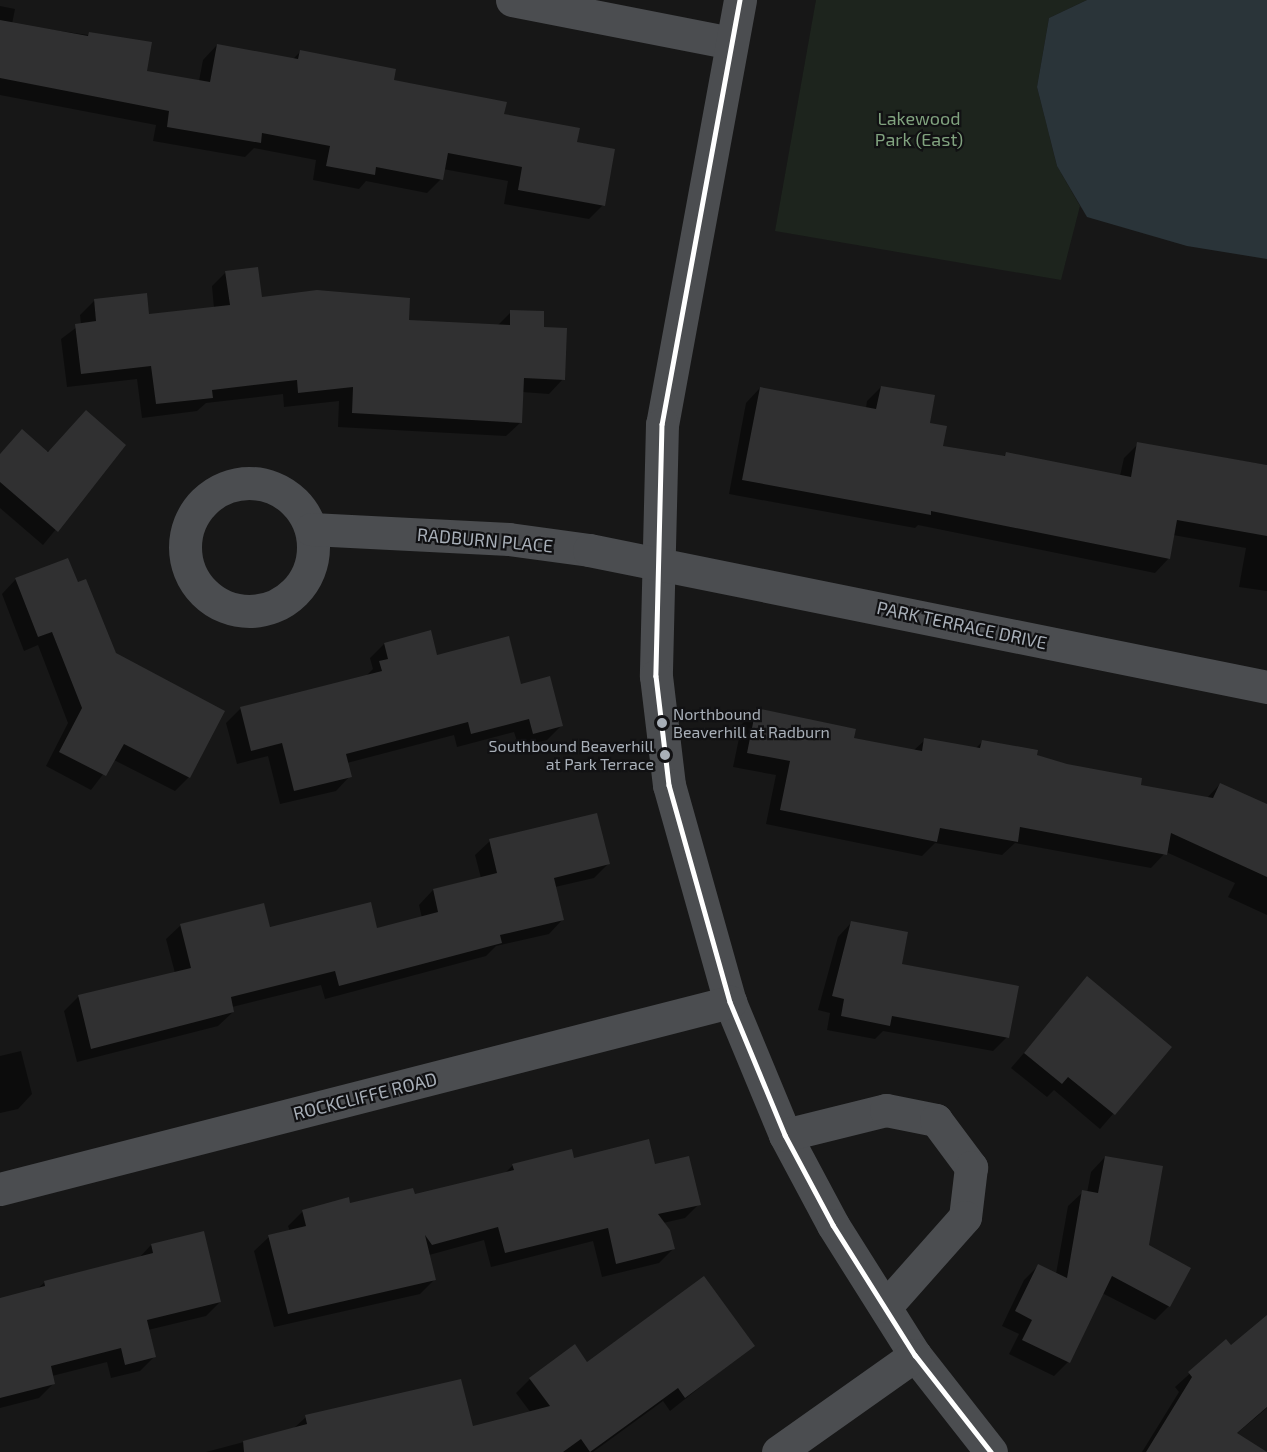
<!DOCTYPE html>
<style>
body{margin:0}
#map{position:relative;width:1267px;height:1452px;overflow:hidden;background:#171717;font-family:"Exo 2",sans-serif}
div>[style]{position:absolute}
.green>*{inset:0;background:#1d241d}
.water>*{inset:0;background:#2a3439}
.shadow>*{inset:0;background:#0007}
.building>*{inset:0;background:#303031}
.minor>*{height:33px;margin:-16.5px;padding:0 16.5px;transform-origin:16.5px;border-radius:16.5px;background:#4b4d50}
.minor>.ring{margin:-16.5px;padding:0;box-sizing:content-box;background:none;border:33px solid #4b4d50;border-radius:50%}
.bus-1>*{height:4.5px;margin:-2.25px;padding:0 2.25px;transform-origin:2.25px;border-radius:2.25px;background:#fff}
.dots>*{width:16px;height:16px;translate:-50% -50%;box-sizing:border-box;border:3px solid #111113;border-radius:50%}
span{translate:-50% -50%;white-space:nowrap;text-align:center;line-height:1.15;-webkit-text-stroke:4.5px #111113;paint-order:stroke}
.bus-label{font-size:16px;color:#a8afb8}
.left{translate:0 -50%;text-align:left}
.right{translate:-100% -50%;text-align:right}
.park-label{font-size:18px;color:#81a37f}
.street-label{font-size:18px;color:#a8afb8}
</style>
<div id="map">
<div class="green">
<div style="clip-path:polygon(816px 0,1087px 0,1049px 18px,1037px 87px,1057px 166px,1080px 206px,1061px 280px,775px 231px)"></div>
</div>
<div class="water">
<div style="clip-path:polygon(1087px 0,1267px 0,1267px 259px,1187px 246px,1087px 217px,1057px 166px,1037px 87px,1049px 18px)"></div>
</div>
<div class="shadow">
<div style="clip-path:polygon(0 6px,15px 9px,12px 24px,150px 44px,145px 72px,199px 81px,203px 60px,217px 45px,293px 59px,300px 52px,503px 115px,576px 143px,603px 205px,589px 219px,504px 204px,508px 181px,443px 169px,441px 179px,427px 193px,366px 181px,359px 189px,313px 180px,316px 160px,254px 148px,245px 157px,153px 141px,156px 125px,0 95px)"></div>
<div style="clip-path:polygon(226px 272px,260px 299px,408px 321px,497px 326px,511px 312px,542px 329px,563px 379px,549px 394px,522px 392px,521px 422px,506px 436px,338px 427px,339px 401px,284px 407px,283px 394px,206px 403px,197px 411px,142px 418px,137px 379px,67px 387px,61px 339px,81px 324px,80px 315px,94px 301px,148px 316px,214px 308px,212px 286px)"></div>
<div style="clip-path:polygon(881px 387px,929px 425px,941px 447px,1003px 457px,1006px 454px,1120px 476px,1124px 458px,1138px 444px,1267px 465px,1267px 591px,1239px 587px,1246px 548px,1173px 535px,1169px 558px,1155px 573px,918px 525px,915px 528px,729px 494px,746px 403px,760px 388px,866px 408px,867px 401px)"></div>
<div style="clip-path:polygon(124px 446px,43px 545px,0 508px,0 454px)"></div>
<div style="clip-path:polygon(16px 579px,77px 584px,114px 654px,189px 777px,175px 791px,114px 760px,91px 790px,46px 766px,68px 723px,38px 645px,24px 651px,2px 594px)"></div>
<div style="clip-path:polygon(384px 644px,436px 657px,520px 686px,561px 726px,547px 740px,519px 747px,514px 732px,457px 747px,454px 735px,347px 763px,350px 776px,336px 791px,280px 804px,268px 756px,237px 764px,226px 723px,241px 708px,365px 677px,373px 669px,370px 658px)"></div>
<div style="clip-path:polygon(756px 710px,852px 739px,913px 751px,925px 740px,975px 749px,982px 742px,1140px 786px,1207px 798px,1220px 784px,1267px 805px,1267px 915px,1228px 897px,1235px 883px,1166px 852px,1151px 868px,1015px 843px,1002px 855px,935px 843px,922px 856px,766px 824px,776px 775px,733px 767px,742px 724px)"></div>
<div style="clip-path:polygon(490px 841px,608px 864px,594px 878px,555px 887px,563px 919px,549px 934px,496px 946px,486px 956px,325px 999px,321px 985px,232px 1007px,233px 1012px,218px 1026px,77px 1062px,64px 1011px,78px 997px,175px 973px,166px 939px,181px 925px,376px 929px,422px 918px,419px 905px,433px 890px,481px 878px,475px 855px)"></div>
<div style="clip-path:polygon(852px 922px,900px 966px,1007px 1037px,993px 1051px,883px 1031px,875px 1039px,827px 1030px,830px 1013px,818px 1010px,838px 937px)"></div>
<div style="clip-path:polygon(1088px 979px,1170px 1048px,1100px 1129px,1054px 1090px,1047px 1097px,1011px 1068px)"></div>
<div style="clip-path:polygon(21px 1051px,32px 1094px,18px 1109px,0 1113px,0 1056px)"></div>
<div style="clip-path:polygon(1105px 1157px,1147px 1245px,1169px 1306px,1155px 1320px,1102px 1293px,1068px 1362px,1054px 1376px,1009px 1354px,1019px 1334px,1002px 1326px,1024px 1280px,1038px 1266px,1056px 1274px,1068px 1206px,1083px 1192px,1087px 1193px,1091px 1172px)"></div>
<div style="clip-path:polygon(573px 1159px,654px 1166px,699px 1204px,685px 1218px,663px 1223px,673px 1249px,659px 1263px,602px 1277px,593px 1241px,491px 1267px,484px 1240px,429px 1255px,435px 1279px,420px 1294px,274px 1327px,254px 1251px,269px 1237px,290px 1231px,288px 1226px,303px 1211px,414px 1196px,504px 1174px,513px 1165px)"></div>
<div style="clip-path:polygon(151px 1245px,220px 1302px,206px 1316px,148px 1330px,154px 1357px,140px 1371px,111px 1378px,107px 1362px,52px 1376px,54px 1383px,39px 1398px,0 1408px,0 1300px,36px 1290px,45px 1282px,138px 1259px)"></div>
<div style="clip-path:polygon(1267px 1317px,1267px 1408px,1236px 1434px,1261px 1452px,1142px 1452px,1179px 1392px,1175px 1387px,1226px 1341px,1231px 1347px)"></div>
<div style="clip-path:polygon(753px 1345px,670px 1411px,663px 1401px,593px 1452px,206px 1452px,293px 1429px,306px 1417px,472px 1428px,531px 1413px,516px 1393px,530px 1379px,587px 1364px)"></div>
</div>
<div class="building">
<div style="clip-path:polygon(0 20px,88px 36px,89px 32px,152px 42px,147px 71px,210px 82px,217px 44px,298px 59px,300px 50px,396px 69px,394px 80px,507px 102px,504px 114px,580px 128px,577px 142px,615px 149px,605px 206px,518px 190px,522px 167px,448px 153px,443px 180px,376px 167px,375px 175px,326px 166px,330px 146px,262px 133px,261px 143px,167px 127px,169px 111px,0 78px)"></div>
<div style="clip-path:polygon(258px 267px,262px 297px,317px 290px,410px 298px,409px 320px,510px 325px,510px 310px,544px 311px,544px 327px,567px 328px,565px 380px,524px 378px,522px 423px,352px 413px,353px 387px,298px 393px,297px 380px,212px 390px,213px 398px,156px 404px,151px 366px,81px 374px,75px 324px,96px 321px,94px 299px,147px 293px,149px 314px,230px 305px,225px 271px)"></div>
<div style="clip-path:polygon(881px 386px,935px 395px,930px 423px,947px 426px,943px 446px,1005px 456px,1006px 452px,1131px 477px,1137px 442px,1267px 465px,1267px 536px,1177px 520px,1170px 559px,931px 511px,931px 515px,742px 480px,760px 387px,876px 409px)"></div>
<div style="clip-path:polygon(86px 410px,126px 445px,58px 532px,0 482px,0 454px,22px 429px,48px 452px)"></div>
<div style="clip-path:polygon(68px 558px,78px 582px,86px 579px,116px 653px,225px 711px,190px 778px,124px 744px,106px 776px,59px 752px,82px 708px,52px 632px,38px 637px,15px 578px)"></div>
<div style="clip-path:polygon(431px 630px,437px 655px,509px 636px,521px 684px,550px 676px,563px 726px,533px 734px,529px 719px,471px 734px,468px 722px,346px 754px,352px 777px,294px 791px,282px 743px,251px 751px,240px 707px,382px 671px,379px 661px,388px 659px,384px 643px)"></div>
<div style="clip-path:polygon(756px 708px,856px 729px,854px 738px,922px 751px,924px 738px,980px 748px,982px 740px,1038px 750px,1037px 755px,1067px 764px,1142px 778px,1141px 785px,1213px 798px,1220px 783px,1267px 804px,1267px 877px,1171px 833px,1167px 855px,1020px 827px,1018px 842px,940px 828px,937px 842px,780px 810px,790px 761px,747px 753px)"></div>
<div style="clip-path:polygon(597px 813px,610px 864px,554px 878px,564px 920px,500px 935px,502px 943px,339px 986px,335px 971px,231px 997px,234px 1012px,91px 1049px,78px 995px,191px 968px,180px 924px,264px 903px,270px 927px,371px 902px,377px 928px,438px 912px,433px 889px,497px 873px,489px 839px)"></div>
<div style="clip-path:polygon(851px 921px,908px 932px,902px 964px,1019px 986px,1009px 1038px,892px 1016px,890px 1026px,841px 1016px,844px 999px,832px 996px)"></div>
<div style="clip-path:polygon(1087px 976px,1172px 1047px,1115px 1115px,1068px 1077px,1062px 1084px,1024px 1053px)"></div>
<div style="clip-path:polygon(649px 1139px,655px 1164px,689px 1156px,701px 1205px,658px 1214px,670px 1230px,675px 1249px,616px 1264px,608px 1228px,505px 1253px,498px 1227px,432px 1245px,425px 1235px,436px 1280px,288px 1314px,268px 1235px,306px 1226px,302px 1210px,349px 1197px,350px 1203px,413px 1188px,415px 1194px,514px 1170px,512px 1164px,572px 1149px,574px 1158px)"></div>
<div style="clip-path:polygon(1105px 1156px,1163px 1166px,1149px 1245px,1191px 1268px,1170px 1307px,1112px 1276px,1070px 1363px,1022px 1340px,1032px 1320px,1015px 1311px,1038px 1264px,1067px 1278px,1082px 1190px,1098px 1193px)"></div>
<div style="clip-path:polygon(204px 1231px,221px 1302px,147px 1320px,156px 1357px,125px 1365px,121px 1348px,51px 1366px,55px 1384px,0 1398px,0 1298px,45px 1286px,44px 1281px,153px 1253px,151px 1244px)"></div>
<div style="clip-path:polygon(704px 1276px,755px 1346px,685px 1398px,678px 1388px,590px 1452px,581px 1439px,563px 1452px,244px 1452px,243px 1441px,307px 1424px,305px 1415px,461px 1379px,473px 1426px,550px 1406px,529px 1378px,575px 1344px,587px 1362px)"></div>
<div style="clip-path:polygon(1267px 1315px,1267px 1407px,1237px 1433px,1267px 1452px,1146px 1452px,1192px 1377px,1188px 1372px,1226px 1339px,1231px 1345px)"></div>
</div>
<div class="minor">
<div style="left:512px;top:0;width:223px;rotate:11.1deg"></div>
<div style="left:740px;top:0;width:431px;rotate:100.4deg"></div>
<div style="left:662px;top:424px;width:252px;rotate:91.4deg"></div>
<div style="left:656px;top:676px;width:110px;rotate:83.2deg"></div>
<div style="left:669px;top:785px;width:225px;rotate:74.3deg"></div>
<div style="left:730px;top:1002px;width:144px;rotate:67.5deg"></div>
<div style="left:785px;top:1135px;width:102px;rotate:61.9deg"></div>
<div style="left:833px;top:1225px;width:154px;rotate:57.8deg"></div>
<div style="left:915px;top:1355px;width:123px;rotate:51.9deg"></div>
<div class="ring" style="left:185px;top:483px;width:95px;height:95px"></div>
<div style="left:311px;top:529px;width:198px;rotate:2.9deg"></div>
<div style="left:509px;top:539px;width:81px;rotate:7.8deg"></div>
<div style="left:589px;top:550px;width:692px;rotate:11.42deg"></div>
<div style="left:785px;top:1135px;width:104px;rotate:-13.9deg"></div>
<div style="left:886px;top:1110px;width:51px;rotate:11.3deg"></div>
<div style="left:936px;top:1120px;width:59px;rotate:53.3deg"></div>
<div style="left:971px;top:1167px;width:50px;rotate:96.8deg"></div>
<div style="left:965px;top:1217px;width:119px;rotate:131.6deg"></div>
<div style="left:0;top:1189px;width:754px;rotate:-14.37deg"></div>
<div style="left:778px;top:1452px;width:168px;rotate:-35.3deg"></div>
</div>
<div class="bus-1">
<div style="left:740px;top:0;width:431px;rotate:100.4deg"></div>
<div style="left:662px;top:424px;width:252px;rotate:91.4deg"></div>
<div style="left:656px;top:676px;width:110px;rotate:83.2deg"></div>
<div style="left:669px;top:785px;width:225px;rotate:74.3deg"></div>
<div style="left:730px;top:1002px;width:144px;rotate:67.5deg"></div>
<div style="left:785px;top:1135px;width:102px;rotate:61.9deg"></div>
<div style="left:833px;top:1225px;width:154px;rotate:57.8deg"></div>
<div style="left:915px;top:1355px;width:123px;rotate:51.9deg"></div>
</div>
<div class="dots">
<div style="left:662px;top:723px;background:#a8afb8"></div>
<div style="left:665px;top:755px;background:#a8afb8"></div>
</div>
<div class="bus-label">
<span class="left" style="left:673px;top:723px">Northbound<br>Beaverhill at Radburn</span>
<span class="right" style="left:654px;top:755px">Southbound Beaverhill<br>at Park Terrace</span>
</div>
<div class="park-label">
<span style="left:919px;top:129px">Lakewood<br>Park (East)</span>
</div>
<div class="street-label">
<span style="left:485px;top:540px;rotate:5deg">RADBURN PLACE</span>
<span style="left:962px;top:625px;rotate:12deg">PARK TERRACE DRIVE</span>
<span style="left:365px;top:1096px;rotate:-14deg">ROCKCLIFFE ROAD</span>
</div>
</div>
